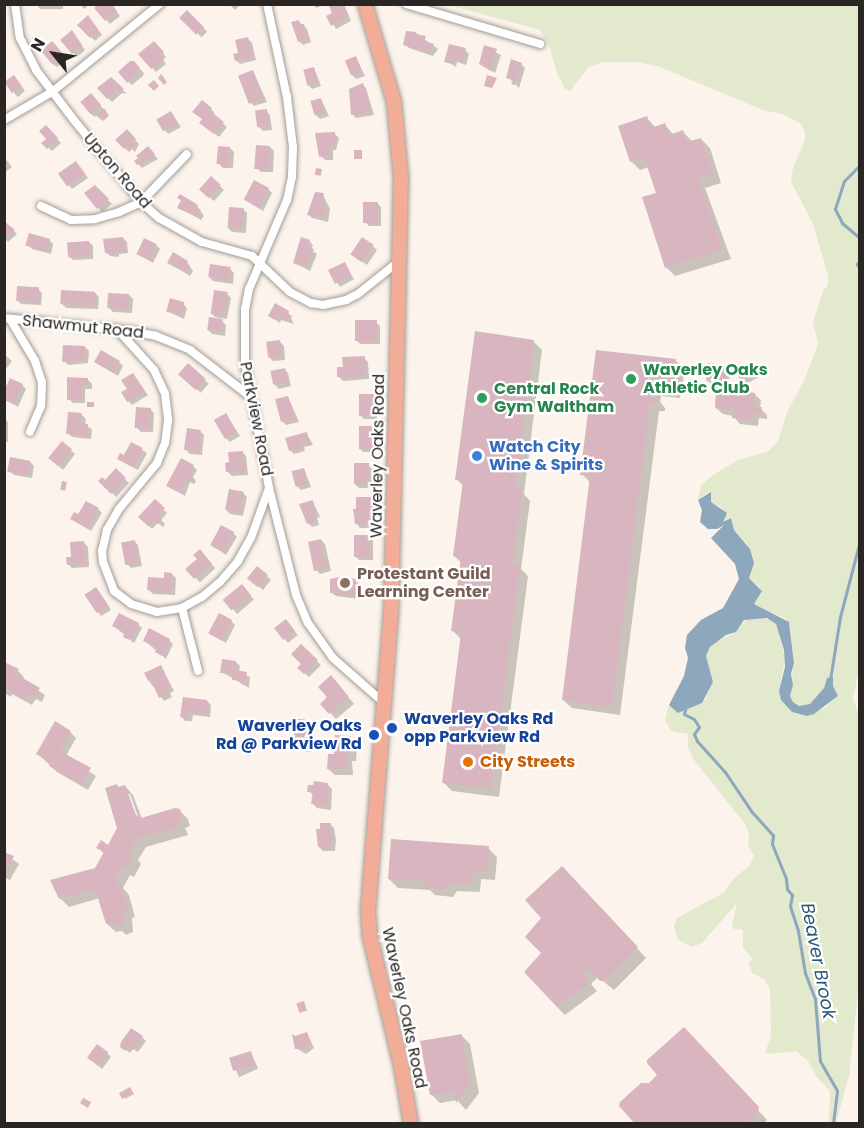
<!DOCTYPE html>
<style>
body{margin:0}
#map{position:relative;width:864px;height:1128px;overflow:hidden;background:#fcf4ec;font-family:Poppins,sans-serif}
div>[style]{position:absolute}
.green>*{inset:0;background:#e3e9cd}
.water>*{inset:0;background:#8da7bd}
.shadow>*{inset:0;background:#0003;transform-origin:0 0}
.stream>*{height:3px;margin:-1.5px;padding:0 1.5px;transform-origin:1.5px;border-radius:1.5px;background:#8da7bd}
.building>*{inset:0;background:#d9b5c0;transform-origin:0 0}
.roads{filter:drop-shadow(0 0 2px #a39c95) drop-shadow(0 0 2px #a39c95)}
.street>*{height:8px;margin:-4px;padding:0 4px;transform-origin:4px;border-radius:4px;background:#fff}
.primary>*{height:14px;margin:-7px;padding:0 7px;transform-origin:7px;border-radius:7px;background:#f2ad98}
.dots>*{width:16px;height:16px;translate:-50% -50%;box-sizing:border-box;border:3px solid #fff;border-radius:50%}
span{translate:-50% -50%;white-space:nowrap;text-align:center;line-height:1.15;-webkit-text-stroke:4.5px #fff;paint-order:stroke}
.street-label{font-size:16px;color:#292623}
.leisure-label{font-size:16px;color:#27864d;font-weight:700}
.left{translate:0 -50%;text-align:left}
.shop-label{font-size:16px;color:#366cbe;font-weight:700}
.education-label{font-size:16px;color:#785e54;font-weight:700}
.transit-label{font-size:16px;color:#164399;font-weight:700}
.right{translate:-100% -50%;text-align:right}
.food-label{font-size:16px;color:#c56008;font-weight:700}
.water-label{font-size:18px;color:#2b5777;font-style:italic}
.frame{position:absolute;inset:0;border:6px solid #292623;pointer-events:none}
.north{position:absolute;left:24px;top:24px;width:60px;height:60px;-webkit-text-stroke:4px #fff;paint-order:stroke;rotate:300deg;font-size:16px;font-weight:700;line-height:24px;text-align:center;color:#292623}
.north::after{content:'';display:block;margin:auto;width:21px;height:27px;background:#292623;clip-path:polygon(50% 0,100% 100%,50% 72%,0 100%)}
</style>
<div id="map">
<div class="green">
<div style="clip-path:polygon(448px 5px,859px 5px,860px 665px,853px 698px,860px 719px,860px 974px,849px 1076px,836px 1123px,829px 1123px,830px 1091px,816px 1076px,808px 1061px,796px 1051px,770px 1054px,765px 1052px,771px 1037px,770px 989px,764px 979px,752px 973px,749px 964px,752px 958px,743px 947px,743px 930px,734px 929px,732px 925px,737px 903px,702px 943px,692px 947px,678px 940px,674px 927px,677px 918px,725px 892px,732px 880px,750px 865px,754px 856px,748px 846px,749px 834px,745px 824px,694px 760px,688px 748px,688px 734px,671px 731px,665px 720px,669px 705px,678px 712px,705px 700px,713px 682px,706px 656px,708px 651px,714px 643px,736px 632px,747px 619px,770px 619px,778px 627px,785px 659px,779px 691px,782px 701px,794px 713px,810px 715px,825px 708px,838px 696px,826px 680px,822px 692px,810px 704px,799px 706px,793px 702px,790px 696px,794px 660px,790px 625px,785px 618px,755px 605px,754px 602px,760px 587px,749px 578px,753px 558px,748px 545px,734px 530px,732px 520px,729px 518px,724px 522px,721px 507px,710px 502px,711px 495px,707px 493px,698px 500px,701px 485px,713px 475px,738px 460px,769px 451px,778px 441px,787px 412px,804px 381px,818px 344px,813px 322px,823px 291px,828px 285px,828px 275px,813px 224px,791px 182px,793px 168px,805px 140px,805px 131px,800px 123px,783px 114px,765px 111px,660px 67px,637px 62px,602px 62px,588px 68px,570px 91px,565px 89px,556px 71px,550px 48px,540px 30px)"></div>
</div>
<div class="water">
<div style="clip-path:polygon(711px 492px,711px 502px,727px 513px,723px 522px,731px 518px,734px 530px,750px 549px,754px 563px,749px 578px,762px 591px,754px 604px,789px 622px,794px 663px,791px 674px,793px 685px,790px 696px,793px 702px,799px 706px,810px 704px,824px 688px,827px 678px,833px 677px,833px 686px,838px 696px,814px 714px,807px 716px,792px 712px,781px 700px,779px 691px,785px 667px,784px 650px,776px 624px,767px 618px,744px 620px,736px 632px,726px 635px,710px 647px,706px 656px,713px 682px,702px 703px,678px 713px,669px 705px,684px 676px,688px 658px,685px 648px,687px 635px,701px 620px,723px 608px,739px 579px,735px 564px,711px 538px,724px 525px,717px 529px,708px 529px,700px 522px,702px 510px,698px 500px)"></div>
</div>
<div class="shadow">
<div style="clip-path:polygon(63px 4px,63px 9px,40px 9px,36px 4px)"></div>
<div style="clip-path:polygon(80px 4px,85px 4px,87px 7px,84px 9px)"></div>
<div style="clip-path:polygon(111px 4px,120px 16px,110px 24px,96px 8px)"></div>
<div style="clip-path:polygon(229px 4px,241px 4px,235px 10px)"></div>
<div style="clip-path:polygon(313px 4px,322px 4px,322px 6px,316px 8px)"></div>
<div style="clip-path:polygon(330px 4px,344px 4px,351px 21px,336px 29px,328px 16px,334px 14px)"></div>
<div style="left:187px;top:12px;width:28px;height:8px;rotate:44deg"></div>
<div style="clip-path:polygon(92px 21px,102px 35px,95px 41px,79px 25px)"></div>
<div style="clip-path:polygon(298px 21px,307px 29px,311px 42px,303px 45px,299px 41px)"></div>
<div style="clip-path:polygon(416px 33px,438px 49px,433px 56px,409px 48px,405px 44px)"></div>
<div style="clip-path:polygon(75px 36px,85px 50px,77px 57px,62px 40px)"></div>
<div style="clip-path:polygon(248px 39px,252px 43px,256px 60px,240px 64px,236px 60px)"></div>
<div style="clip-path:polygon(56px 47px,66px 60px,57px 67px,53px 64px)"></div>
<div style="clip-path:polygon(158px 47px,166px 57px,163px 60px,166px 64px,156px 72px,141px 54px)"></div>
<div style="clip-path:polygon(485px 47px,501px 55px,495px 73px,480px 64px)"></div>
<div style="clip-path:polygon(465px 50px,469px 54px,466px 65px,457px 62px,456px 67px,446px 61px)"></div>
<div style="clip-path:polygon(356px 58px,365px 76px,356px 79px,352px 75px)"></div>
<div style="clip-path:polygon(521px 64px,525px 68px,519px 88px,508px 77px)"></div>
<div style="clip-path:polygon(138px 67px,144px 73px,143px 76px,132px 85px,128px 82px)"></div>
<div style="clip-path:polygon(314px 68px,321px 86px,312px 89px,308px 85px)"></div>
<div style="clip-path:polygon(253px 71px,267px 102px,254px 106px,250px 102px)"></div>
<div style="clip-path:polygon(111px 79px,127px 94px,122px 93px,112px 102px,108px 98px)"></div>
<div style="clip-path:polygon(18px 81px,25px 91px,18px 97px,14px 93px)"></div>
<div style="clip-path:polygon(362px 84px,366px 88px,374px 115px,356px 118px,352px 114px)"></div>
<div style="clip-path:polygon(95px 99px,109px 116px,103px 121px,98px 115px,95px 117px,91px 114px)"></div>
<div style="clip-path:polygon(321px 99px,329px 116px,320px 119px,316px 115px)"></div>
<div style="clip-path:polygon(211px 109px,215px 113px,213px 115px,227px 127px,219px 137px,201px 123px)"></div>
<div style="clip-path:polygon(266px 111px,270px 115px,272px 130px,263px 131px,259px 127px)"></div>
<div style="clip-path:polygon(171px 113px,181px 127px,168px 134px,158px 120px)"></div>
<div style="clip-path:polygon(647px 118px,656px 128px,665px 125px,673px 134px,683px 132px,692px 141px,701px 139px,710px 148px,721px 183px,705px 188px,731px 259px,675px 276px,666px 267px,658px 194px,649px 167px,640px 170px,631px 161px)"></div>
<div style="clip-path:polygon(46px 127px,61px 143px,52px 151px,43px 143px,48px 139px)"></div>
<div style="clip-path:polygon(127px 131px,139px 144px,135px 152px,132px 149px,129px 152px,117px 140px)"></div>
<div style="clip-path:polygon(335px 134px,339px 138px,336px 150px,333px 150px,333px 160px,325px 160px,321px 156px)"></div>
<div style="clip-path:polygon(270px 147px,274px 151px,273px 172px,261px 172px,257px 168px)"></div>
<div style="clip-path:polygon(230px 148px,234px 152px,233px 168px,223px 168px,219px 164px)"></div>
<div style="clip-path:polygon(152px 152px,158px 159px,142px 168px,136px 162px)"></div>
<div style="clip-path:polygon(4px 157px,12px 167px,4px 173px)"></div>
<div style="clip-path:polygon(80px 167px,88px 178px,72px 189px,60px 174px)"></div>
<div style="clip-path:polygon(220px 186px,224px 190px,214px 201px,205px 194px)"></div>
<div style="clip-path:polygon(95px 187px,112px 204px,102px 212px,86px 194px)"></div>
<div style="clip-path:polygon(268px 189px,272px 193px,263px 211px,245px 200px)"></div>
<div style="clip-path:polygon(323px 195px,330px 209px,328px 222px,312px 218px,308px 214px)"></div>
<div style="clip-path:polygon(377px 203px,381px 207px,381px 226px,369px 226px,365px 222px)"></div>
<div style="clip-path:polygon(197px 206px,204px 216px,201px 220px,179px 207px)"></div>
<div style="clip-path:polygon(243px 209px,247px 213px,246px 233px,232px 232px,228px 228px)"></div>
<div style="clip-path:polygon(4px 222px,17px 234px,8px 242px,4px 238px)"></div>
<div style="clip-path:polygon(123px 238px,127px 242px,128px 253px,119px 254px,119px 257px,110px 256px,106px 252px)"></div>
<div style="clip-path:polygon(49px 240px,53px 244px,51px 254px,32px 249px,28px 245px)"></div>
<div style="clip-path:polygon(309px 241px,313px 245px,311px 250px,317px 254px,310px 271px,295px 263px)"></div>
<div style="clip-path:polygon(89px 242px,93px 246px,93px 259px,73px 260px,69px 256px)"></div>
<div style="clip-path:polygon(156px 245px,160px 249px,153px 263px,138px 254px)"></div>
<div style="clip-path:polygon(373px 246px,377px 250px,367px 265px,353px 255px)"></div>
<div style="clip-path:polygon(169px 262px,187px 262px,193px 271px,190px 276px)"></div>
<div style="clip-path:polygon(344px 264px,354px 279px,340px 287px,330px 271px)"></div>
<div style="clip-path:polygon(230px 269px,234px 273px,233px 284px,213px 281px,209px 277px)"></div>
<div style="clip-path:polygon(38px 289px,42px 293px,41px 305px,21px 304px,17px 300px)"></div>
<div style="clip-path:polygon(95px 293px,99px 297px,98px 309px,66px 308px,62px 304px)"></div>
<div style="clip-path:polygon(227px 294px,231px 298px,227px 319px,215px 317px,211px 313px)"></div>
<div style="clip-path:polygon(129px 295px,133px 299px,132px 313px,113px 312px,109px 308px)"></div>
<div style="clip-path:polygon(183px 304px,187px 308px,184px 319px,167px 311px)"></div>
<div style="clip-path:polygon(288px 312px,294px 324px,281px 320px,280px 323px,269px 315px)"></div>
<div style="clip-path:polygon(222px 321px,226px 325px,225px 336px,212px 334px,208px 330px)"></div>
<div style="clip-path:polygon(376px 322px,380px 326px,380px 344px,360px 344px,356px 340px)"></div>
<div style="clip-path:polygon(533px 341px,542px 350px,524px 494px,530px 501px,521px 569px,528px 576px,499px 797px,452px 791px,443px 782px,462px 640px,453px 631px,462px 563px,454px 556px,463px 486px,457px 479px)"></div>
<div style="clip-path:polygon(280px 342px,284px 346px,285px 360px,273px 361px,269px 357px)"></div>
<div style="clip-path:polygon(85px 347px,89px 351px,88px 363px,68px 365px,64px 361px)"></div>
<div style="clip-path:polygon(597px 351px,676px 361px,685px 369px,680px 398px,661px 396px,660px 402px,665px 408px,665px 411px,659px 411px,620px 715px,572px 708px,563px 700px,591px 483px,582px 474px)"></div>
<div style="clip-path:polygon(4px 354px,12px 361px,5px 370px,4px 370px)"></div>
<div style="clip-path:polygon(364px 358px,368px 362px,369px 379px,343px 381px,339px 377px)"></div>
<div style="clip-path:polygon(96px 362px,119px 362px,123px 366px,118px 376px)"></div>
<div style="left:188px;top:365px;width:28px;height:12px;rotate:42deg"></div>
<div style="clip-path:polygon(726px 366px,730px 370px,729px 386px,711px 384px,707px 380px)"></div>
<div style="clip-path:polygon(751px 366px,759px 377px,746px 384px,742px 380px)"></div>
<div style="clip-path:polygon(284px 369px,288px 373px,291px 386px,279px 389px,275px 385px)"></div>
<div style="clip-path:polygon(133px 375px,148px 395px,132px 405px,128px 401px)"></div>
<div style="clip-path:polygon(88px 380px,92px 384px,92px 389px,85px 389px,85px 403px,73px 403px,69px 399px)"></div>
<div style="clip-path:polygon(22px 385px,26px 389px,18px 407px,4px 399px)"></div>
<div style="clip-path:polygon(754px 394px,761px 400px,760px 408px,767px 415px,767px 419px,759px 418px,758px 426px,740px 424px,733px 416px,723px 414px,716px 408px)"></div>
<div style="clip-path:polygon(373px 396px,377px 400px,377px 419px,364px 419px,360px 415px)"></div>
<div style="clip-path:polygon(288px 397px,299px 422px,286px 425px,282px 421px)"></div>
<div style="clip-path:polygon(150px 409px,154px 413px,153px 432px,141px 432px,137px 428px)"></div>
<div style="clip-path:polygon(82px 415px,86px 419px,85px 425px,92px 429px,91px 439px,72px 437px,68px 433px)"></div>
<div style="clip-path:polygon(226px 415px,240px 436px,230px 442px,226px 438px)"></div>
<div style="clip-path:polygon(4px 418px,8px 422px,8px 442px,4px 442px)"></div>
<div style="clip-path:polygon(373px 428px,377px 432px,375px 452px,363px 452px,359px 448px)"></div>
<div style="clip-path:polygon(200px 431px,204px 435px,202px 455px,190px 454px,186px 450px)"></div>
<div style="clip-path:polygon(307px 434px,313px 445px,304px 447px,305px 451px,294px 454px,290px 450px)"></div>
<div style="clip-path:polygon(62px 443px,75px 454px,63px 470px,54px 462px)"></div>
<div style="clip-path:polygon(132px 444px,147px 453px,138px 470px,119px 459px,125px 457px)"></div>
<div style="clip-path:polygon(242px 452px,246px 456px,248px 475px,232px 476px,228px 472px)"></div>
<div style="clip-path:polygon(30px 462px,34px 466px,32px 478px,14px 475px,10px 471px)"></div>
<div style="clip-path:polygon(368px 465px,372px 469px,372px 488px,359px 488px,355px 484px)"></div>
<div style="clip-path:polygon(193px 466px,197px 470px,193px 477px,196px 481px,194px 484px,190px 482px,185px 496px,168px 486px)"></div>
<div style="clip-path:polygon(304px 469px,311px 487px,301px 490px,297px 486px)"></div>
<div style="clip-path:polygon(116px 470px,129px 483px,116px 497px,100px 481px,105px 482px)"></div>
<div style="clip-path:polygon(243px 493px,247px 497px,243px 516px,230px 514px,226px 510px)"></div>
<div style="clip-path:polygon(373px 499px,377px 503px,377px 507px,374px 507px,374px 528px,360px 528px,356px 523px)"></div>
<div style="clip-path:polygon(155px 501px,167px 513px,161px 520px,165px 524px,163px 527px,158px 523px,152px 529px,140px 517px)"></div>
<div style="clip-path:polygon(313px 502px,320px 517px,317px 518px,319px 525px,312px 527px,308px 523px)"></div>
<div style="clip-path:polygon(98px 509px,102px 513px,91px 531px,76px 522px,79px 516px)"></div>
<div style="clip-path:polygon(233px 533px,237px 537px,226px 555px,211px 545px)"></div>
<div style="clip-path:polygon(369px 537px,373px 541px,373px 560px,359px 560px,355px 556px)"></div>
<div style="clip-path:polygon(321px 540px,325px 544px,331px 571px,320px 574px,316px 570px)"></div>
<div style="clip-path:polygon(134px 541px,138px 545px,142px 566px,131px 568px,127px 564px)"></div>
<div style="clip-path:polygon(84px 543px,88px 547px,89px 567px,72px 568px,68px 564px)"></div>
<div style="left:203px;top:555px;width:18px;height:21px;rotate:47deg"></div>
<div style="clip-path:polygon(172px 574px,176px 578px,175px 595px,153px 594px,149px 590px)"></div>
<div style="clip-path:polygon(267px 576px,271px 580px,263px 590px,253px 582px)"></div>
<div style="clip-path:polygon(355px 580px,359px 584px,359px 599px,336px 596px,331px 592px)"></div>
<div style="left:242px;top:586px;width:18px;height:22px;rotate:49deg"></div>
<div style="clip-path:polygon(100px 593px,111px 610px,101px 616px,86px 595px)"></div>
<div style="clip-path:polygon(231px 621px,235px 625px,226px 643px,210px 634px)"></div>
<div style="clip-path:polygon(138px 624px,142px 628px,134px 643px,114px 626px)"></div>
<div style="clip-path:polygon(289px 625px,298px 635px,288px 643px,276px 628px)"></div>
<div style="clip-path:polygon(144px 640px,169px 640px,173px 644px,166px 659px)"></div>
<div style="clip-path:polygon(301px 646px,321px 665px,309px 677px,299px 668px,303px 664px)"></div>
<div style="clip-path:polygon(236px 662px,240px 666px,239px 672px,250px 677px,249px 688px,222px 672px)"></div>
<div style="clip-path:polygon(4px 663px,18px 671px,24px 677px,22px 680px,45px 695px,42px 702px,36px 699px,32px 705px,12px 694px,11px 697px,6px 694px,4px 697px)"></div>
<div style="clip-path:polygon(161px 667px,174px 691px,170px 693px,172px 697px,164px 701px,149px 681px)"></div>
<div style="clip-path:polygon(337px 683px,354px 704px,336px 719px,322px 704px)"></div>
<div style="clip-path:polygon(207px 701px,211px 705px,210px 717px,193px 715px,192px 721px,185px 721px,182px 717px)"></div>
<div style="clip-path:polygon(70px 732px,76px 738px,66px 756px,96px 776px,88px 790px,57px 772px,38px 754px)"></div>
<div style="clip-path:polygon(307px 732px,311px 736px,311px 752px,300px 751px,296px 747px)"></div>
<div style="clip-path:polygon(351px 738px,357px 744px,356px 761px,352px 761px,353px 775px,335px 775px,328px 769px,335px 756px)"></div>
<div style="clip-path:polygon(328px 785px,332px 789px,331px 810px,317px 808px,313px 804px,314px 796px,309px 791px)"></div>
<div style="clip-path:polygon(evenodd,125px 786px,133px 795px,142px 819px,179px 810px,188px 819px,190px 826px,185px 828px,188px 835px,146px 847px,138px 860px,141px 864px,134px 877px,130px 875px,123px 888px,129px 895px,135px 917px,132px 918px,133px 932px,126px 935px,122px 931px,116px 932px,107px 924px,100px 898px,69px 907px,60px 898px,96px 869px,104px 854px,98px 847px,109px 847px,119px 828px,125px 786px,127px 794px,130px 794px,140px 822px,137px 823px,127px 794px)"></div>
<div style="clip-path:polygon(330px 824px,334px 828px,336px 840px,335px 851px,323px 851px,319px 847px,321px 830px)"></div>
<div style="clip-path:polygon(488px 848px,497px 857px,495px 880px,481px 879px,480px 892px,457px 891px,453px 897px,435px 895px,430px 890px,398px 888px,389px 879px)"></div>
<div style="clip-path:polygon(4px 853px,19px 864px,10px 880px,4px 877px)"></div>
<div style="clip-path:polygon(563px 868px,646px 958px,614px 990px,598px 977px,591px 984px,597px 991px,565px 1015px,556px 1006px,543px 953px,543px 918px)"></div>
<div style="clip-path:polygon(307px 1033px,314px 1048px,306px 1054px,296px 1048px,293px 1038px)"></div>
<div style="clip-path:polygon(461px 1035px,470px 1044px,479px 1093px,466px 1110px,457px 1100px,440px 1103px,431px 1094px)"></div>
<div style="clip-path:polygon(142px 1037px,146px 1041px,138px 1052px,133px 1049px,130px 1053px,122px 1047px)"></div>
<div style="clip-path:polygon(693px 1038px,767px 1120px,763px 1124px,638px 1124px,650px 1085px)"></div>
<div style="clip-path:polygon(107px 1053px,111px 1057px,102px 1069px,93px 1061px)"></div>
<div style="left:251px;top:1053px;width:17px;height:21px;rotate:65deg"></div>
<div style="clip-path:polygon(131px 1090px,134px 1094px,125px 1099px,124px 1098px)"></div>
</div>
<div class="stream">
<div style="left:860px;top:165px;width:23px;rotate:135deg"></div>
<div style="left:844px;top:181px;width:29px;rotate:108deg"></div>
<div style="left:835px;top:209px;width:16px;rotate:63deg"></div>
<div style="left:842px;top:223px;width:23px;rotate:40deg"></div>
<div style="left:860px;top:260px;width:5px;rotate:127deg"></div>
<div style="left:857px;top:264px;width:6px;rotate:59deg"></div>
<div style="left:830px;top:680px;width:64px;rotate:-81deg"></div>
<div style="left:840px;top:617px;width:80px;rotate:-75.4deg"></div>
<div style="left:686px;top:706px;width:8px;rotate:104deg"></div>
<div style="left:684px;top:714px;width:11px;rotate:27deg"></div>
<div style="left:694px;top:719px;width:9px;rotate:58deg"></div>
<div style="left:699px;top:727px;width:9px;rotate:126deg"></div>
<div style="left:694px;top:734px;width:8px;rotate:67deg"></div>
<div style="left:697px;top:741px;width:42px;rotate:47.9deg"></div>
<div style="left:725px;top:772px;width:48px;rotate:56deg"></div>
<div style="left:752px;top:812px;width:31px;rotate:48deg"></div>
<div style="left:773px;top:835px;width:9px;rotate:96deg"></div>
<div style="left:772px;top:844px;width:37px;rotate:68deg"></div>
<div style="left:786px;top:878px;width:11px;rotate:85deg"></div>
<div style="left:787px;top:889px;width:8px;rotate:50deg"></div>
<div style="left:792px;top:895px;width:11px;rotate:100deg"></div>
<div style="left:790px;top:906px;width:26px;rotate:72deg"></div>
<div style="left:798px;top:931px;width:43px;rotate:80.5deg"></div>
<div style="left:805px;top:973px;width:28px;rotate:69deg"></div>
<div style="left:815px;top:999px;width:62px;rotate:85.4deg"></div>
<div style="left:820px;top:1061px;width:34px;rotate:60deg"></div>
<div style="left:837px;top:1091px;width:33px;rotate:97deg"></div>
</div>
<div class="building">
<div style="clip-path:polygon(98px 4px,112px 4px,117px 11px,105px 21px,94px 8px)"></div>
<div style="clip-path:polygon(328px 4px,343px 4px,348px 16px,331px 26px,326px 16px,332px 13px)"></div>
<div style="left:187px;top:10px;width:24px;height:11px;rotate:45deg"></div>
<div style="clip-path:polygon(88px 15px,99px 31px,90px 38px,77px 25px)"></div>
<div style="clip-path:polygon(299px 20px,300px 25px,304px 24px,308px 39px,298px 42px,291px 22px)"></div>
<div style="clip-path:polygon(72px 30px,82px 45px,72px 54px,60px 40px)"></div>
<div style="clip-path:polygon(406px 31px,416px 32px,416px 34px,426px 36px,424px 41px,434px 44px,433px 48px,430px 47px,429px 53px,403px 45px)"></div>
<div style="clip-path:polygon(248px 37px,253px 57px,235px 61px,233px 54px,238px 53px,235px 40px)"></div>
<div style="left:52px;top:41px;width:18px;height:15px;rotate:49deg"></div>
<div style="clip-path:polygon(154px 41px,164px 52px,160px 55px,164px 59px,151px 69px,138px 54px)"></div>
<div style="clip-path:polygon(449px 44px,466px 48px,462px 62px,453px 59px,452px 64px,444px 62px)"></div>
<div style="clip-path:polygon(484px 45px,497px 49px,491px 71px,479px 64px)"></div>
<div style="left:356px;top:56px;width:16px;height:12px;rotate:68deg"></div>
<div style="clip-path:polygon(511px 59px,522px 63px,515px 85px,511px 84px,513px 80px,506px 78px)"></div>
<div style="clip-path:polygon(130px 61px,134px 61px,140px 68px,127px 83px,118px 72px)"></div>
<div style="left:314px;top:67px;width:16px;height:11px;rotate:76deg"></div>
<div style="left:253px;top:70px;width:30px;height:16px;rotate:69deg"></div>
<div style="clip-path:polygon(161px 74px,167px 82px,164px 85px,158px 78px)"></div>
<div style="left:14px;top:75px;width:14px;height:12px;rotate:56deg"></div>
<div style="clip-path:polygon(487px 75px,497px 78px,492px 88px,484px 86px)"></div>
<div style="clip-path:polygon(111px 77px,124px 89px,120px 92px,117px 90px,107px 99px,97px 88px)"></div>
<div style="clip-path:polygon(154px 80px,159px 86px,154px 91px,148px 85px)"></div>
<div style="clip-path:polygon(363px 83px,371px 111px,351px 115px,349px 89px)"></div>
<div style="left:91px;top:93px;width:16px;height:14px;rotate:50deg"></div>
<div style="left:321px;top:98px;width:15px;height:11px;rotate:74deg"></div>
<div style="clip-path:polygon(202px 100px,212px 108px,210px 111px,224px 122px,214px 134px,199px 123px,202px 119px,192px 112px)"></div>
<div style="clip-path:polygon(104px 108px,108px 114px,101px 120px,96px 115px)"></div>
<div style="left:267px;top:109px;width:17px;height:12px;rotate:83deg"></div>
<div style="left:171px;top:111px;width:14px;height:17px;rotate:60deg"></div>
<div style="clip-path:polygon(647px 116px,651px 128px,665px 123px,669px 135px,683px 130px,687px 142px,701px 138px,713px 174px,698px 179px,723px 250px,665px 268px,642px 197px,656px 193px,644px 157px,630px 162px,618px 126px)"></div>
<div style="clip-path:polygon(46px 125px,58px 138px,47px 149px,41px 143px,46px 139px,39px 131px)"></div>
<div style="clip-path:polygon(127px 129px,136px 139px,133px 142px,135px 145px,130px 149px,127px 146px,124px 149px,115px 140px)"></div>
<div style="clip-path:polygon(335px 132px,335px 141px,329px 147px,330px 156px,319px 157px,315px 133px)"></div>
<div style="left:256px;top:145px;width:14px;height:24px;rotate:4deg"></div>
<div style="clip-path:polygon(148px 146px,155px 154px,137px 165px,134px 161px,138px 158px,136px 156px)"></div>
<div style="left:218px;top:146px;width:12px;height:18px;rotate:5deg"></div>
<div style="left:354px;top:150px;width:8px;height:9px"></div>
<div style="left:76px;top:161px;width:16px;height:22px;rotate:55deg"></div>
<div style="left:316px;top:168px;width:6px;height:7px;rotate:9deg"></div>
<div style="left:211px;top:176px;width:13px;height:18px;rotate:42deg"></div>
<div style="left:254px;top:180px;width:17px;height:22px;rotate:28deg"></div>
<div style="clip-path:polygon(95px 185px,109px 199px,97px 209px,84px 193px)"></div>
<div style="clip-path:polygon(315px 192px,324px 193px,322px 202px,327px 204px,324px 218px,307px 215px)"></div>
<div style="clip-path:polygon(180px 194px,198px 205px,197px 208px,201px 210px,197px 217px,177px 208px,181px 200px,177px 198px)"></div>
<div style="left:363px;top:202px;width:15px;height:21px"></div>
<div style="left:229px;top:207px;width:15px;height:21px;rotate:4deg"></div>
<div style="clip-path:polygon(4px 221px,15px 230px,4px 238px)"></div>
<div style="left:29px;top:233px;width:22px;height:13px;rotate:16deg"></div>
<div style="clip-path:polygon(123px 237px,125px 250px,115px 251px,116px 254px,105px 253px,103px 239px)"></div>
<div style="clip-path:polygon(301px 237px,310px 240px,307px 247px,314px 249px,306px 268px,293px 263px)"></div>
<div style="left:362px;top:237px;width:14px;height:21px;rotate:34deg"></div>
<div style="left:144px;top:238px;width:14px;height:18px;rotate:25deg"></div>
<div style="left:89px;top:241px;width:15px;height:22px;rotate:86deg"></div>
<div style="clip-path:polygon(173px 252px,188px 261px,186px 264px,190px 266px,186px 273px,167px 263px)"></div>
<div style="clip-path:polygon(345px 262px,351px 274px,335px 284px,328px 270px)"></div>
<div style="left:210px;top:264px;width:21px;height:13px;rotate:8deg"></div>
<div style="left:17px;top:286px;width:22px;height:15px;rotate:3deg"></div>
<div style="left:61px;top:290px;width:34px;height:14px;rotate:3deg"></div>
<div style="left:214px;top:290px;width:14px;height:24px;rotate:8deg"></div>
<div style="left:108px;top:293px;width:21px;height:15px;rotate:3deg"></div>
<div style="left:170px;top:298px;width:15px;height:14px;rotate:16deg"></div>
<div style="clip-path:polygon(275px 303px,289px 311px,288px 314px,292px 316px,290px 321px,277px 316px,275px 320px,268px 316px)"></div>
<div style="left:209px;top:317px;width:14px;height:13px;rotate:8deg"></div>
<div style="left:355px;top:320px;width:22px;height:21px"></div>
<div style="clip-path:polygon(475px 331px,534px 340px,515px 490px,522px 491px,513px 565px,520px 566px,491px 789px,442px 783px,461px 633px,451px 631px,461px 557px,453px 556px,463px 481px,455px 480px)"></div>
<div style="left:280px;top:340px;width:16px;height:14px;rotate:83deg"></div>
<div style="clip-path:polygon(63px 345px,85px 346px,85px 360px,62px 362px)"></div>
<div style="left:101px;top:350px;width:22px;height:14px;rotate:30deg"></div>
<div style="clip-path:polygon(596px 350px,676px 359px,672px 390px,652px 388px,651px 397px,657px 398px,657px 403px,650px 403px,612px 708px,562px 700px,590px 476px,580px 475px)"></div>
<div style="clip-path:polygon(365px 356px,366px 376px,337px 377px,337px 367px,343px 367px,342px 357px)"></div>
<div style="left:188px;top:363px;width:24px;height:15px;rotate:42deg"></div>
<div style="left:708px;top:363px;width:19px;height:18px;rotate:6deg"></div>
<div style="left:751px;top:364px;width:10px;height:17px;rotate:61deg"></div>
<div style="left:285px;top:368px;width:14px;height:15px;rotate:78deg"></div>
<div style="clip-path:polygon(133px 373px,145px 391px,127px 402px,121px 392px,127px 389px,121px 380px)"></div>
<div style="clip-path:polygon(67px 377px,88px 378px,88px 386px,82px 386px,82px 400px,67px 400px)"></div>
<div style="clip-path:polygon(10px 378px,23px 384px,14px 404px,4px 400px,4px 391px)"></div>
<div style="clip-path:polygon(716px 386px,755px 393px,754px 407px,762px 407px,761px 413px,753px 413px,752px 421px,732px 418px,733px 405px,728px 405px,727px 410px,715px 408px)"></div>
<div style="left:359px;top:394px;width:15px;height:22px"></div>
<div style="clip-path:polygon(288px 396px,296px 418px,281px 422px,275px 399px)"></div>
<div style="left:87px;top:402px;width:7px;height:5px"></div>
<div style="left:136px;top:407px;width:15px;height:21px;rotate:4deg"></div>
<div style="clip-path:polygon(68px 412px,82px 413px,81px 423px,88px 424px,87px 436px,66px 434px)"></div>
<div style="left:226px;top:413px;width:22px;height:14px;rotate:60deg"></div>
<div style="left:359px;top:426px;width:15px;height:23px"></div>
<div style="left:187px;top:428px;width:14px;height:22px;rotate:8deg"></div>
<div style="clip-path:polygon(307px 432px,309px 441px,300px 444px,302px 448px,289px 451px,285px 438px)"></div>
<div style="left:62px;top:441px;width:13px;height:22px;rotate:39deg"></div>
<div style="clip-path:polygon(131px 442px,143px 448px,134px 468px,117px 459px,120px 453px,124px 455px)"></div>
<div style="clip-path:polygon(243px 451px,245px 472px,226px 472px,225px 463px,229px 462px,228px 452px)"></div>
<div style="left:10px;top:457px;width:21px;height:15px;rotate:11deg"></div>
<div style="clip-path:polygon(181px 458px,194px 465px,189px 473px,193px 475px,190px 481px,186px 479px,180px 493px,166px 486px)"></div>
<div style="left:354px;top:463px;width:15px;height:21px"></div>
<div style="clip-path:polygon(116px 468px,126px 478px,111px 494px,98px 481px,102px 477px,105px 480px)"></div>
<div style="left:304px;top:468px;width:16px;height:13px;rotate:75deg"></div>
<div style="left:62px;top:481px;width:5px;height:9px;rotate:11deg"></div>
<div style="left:229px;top:489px;width:15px;height:21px;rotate:11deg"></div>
<div style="clip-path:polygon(356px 497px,373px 497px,370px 524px,355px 524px,353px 509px,356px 509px)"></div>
<div style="clip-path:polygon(155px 499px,165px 508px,158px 515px,162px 519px,158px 524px,154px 520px,148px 526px,138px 517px)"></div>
<div style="clip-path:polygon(313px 500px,316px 521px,307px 524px,299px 504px)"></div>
<div style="clip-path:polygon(86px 501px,99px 508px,87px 528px,70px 519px,74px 512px,78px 514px)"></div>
<div style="left:221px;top:525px;width:15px;height:23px;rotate:28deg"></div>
<div style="left:354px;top:535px;width:16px;height:22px"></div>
<div style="clip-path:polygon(321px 539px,324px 562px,327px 561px,328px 568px,314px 571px,308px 542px)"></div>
<div style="left:135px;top:540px;width:23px;height:14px;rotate:80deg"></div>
<div style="clip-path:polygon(84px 541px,86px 564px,67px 565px,66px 557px,71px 557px,70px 542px)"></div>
<div style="clip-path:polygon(200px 549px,212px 564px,194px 579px,185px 569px,197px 559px,193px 555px)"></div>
<div style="left:257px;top:566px;width:14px;height:16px;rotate:39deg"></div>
<div style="clip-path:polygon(164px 572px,172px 573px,171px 592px,147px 590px,148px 577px,164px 578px)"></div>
<div style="clip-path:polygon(340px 577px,356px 579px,355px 596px,330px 593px,330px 579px)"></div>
<div style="left:242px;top:584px;width:14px;height:25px;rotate:51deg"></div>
<div style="left:96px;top:587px;width:22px;height:14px;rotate:56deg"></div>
<div style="clip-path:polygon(119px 613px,139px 623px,130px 640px,123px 637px,125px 633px,112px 626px)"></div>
<div style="left:219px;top:613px;width:15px;height:23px;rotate:28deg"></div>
<div style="left:286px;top:619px;width:15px;height:15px;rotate:53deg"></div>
<div style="clip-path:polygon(149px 628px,170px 639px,162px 656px,155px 652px,157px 648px,143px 641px)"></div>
<div style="clip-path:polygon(301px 644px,318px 660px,304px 674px,297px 668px,301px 664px,291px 654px)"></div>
<div style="clip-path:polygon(222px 659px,236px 661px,235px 670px,247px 672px,245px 685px,241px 684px,241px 681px,232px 680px,232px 674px,220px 673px)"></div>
<div style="clip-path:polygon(4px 662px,19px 669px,16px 674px,40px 688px,35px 696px,29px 693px,26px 700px,4px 688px)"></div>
<div style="clip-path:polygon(161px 665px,171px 686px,167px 688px,169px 693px,159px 698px,151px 680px,148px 681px,144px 673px)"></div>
<div style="clip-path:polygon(331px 675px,349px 697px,329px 714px,320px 704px,327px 697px,318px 687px)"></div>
<div style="clip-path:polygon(183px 697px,207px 700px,206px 714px,189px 712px,189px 718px,180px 717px)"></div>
<div style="left:295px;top:719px;width:10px;height:6px"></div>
<div style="clip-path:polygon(55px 721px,71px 731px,60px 751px,91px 768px,81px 784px,49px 766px,51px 763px,36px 754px)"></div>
<div style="clip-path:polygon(294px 731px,307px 731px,308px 749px,294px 747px)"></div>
<div style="clip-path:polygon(335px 735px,351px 736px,350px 755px,346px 755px,347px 769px,327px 769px,328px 754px,334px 754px)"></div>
<div style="clip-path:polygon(314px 781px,328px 783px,328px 806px,311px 804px,313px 792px,307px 792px,308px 785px,313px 785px)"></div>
<div style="clip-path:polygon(117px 784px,118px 787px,125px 785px,136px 815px,141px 818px,175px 808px,180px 809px,183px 818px,178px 819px,180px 827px,137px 838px,129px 852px,133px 854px,125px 869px,121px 867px,115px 879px,117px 886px,121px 885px,128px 908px,124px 910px,125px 924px,116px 927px,114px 922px,106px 924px,96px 892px,91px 890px,59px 899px,50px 880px,95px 868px,104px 852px,96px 848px,101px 840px,108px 845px,117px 828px,105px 788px)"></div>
<div style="clip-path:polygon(320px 823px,331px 823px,330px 834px,333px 834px,331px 848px,318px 847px,316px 829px,320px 829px)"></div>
<div style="clip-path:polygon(391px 839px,489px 846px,487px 872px,472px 871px,471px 884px,448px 883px,444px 889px,425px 887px,426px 882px,388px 879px)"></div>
<div style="clip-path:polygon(4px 852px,14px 856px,4px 873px)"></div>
<div style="clip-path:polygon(562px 866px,638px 947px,604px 981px,600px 981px,589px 969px,583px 974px,590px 981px,557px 1007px,524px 972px,541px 953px,525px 937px,541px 918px,525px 900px)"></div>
<div style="left:304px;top:1001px;width:10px;height:8px;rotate:73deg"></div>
<div style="clip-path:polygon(684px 1027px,759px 1107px,758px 1112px,746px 1124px,635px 1124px,619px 1106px,620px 1102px,641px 1083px,649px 1083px,657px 1075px,647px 1063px,647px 1060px)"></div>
<div style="clip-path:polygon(131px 1028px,143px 1036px,133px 1050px,128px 1046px,125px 1051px,120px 1047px,121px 1042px)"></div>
<div style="clip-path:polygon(307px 1032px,311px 1044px,305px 1046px,306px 1049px,295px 1049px,292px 1034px,295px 1036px)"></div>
<div style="clip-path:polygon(462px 1034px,470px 1084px,456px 1103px,454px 1091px,430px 1095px,420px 1041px)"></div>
<div style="left:97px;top:1044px;width:14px;height:17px;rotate:36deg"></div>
<div style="left:251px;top:1051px;width:14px;height:23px;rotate:73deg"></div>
<div style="clip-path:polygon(130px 1087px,133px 1092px,122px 1099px,119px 1093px)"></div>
<div style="clip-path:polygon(83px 1098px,91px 1102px,88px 1108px,80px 1103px)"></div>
</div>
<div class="roads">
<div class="street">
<div style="left:15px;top:4px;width:34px;rotate:82deg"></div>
<div style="left:20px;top:38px;width:36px;rotate:63deg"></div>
<div style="left:36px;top:70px;width:61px;rotate:52.9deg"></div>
<div style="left:73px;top:119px;width:107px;rotate:50.7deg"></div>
<div style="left:141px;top:202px;width:24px;rotate:42deg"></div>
<div style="left:159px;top:218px;width:49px;rotate:29.2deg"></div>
<div style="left:202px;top:242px;width:52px;rotate:15.6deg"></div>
<div style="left:252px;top:256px;width:52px;rotate:43.5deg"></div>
<div style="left:290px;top:292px;width:24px;rotate:28deg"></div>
<div style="left:311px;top:303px;width:12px;rotate:9deg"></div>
<div style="left:323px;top:305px;width:24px;rotate:-12deg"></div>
<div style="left:346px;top:300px;width:13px;rotate:-27deg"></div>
<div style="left:358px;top:294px;width:53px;rotate:-38.8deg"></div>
<div style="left:267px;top:4px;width:95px;rotate:77.9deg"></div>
<div style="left:287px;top:97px;width:50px;rotate:83.2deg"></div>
<div style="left:293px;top:147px;width:30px;rotate:92deg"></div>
<div style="left:292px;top:177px;width:24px;rotate:102deg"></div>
<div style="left:287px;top:200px;width:97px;rotate:113.1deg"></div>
<div style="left:249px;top:289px;width:20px;rotate:101deg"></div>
<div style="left:245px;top:309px;width:54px;rotate:90deg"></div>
<div style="left:245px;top:363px;width:127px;rotate:79.1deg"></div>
<div style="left:269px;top:488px;width:110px;rotate:75.8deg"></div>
<div style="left:296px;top:595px;width:30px;rotate:67deg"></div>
<div style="left:308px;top:623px;width:43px;rotate:54.5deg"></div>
<div style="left:333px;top:658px;width:65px;rotate:41.3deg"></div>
<div style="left:406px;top:4px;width:140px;rotate:16.6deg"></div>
<div style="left:4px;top:120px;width:56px;rotate:-30.3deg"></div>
<div style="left:52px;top:92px;width:139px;rotate:-39.2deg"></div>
<div style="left:41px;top:206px;width:33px;rotate:25deg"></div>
<div style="left:71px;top:220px;width:24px;rotate:-2deg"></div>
<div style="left:95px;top:219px;width:25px;rotate:-16deg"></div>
<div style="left:119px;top:212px;width:24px;rotate:-24deg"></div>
<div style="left:141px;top:202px;width:66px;rotate:-46.2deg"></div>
<div style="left:4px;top:318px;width:128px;rotate:5.8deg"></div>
<div style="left:131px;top:331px;width:25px;rotate:11deg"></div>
<div style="left:156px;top:336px;width:37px;rotate:22deg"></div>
<div style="left:190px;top:350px;width:77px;rotate:37.6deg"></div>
<div style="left:10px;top:319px;width:49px;rotate:59.2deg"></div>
<div style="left:35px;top:361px;width:22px;rotate:72deg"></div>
<div style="left:42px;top:382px;width:24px;rotate:92deg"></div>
<div style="left:41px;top:406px;width:28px;rotate:113deg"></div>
<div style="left:118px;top:330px;width:54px;rotate:48deg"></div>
<div style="left:154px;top:370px;width:26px;rotate:65deg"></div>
<div style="left:165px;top:394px;width:26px;rotate:83deg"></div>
<div style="left:168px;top:420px;width:23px;rotate:97deg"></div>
<div style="left:165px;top:443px;width:22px;rotate:112deg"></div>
<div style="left:157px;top:463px;width:60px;rotate:129.6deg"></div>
<div style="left:119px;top:509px;width:24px;rotate:120deg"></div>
<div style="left:107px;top:530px;width:22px;rotate:103deg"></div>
<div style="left:102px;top:551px;width:11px;rotate:85deg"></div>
<div style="left:103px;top:562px;width:31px;rotate:69deg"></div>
<div style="left:114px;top:591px;width:21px;rotate:37deg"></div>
<div style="left:131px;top:604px;width:27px;rotate:17deg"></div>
<div style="left:157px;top:612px;width:25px;rotate:-9deg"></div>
<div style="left:182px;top:608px;width:23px;rotate:-29deg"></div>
<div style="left:202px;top:597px;width:23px;rotate:-40deg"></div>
<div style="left:220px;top:582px;width:28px;rotate:-49deg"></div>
<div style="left:238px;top:561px;width:26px;rotate:-61deg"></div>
<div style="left:251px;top:538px;width:53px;rotate:-70.2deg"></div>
<div style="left:182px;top:608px;width:65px;rotate:75.7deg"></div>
</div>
<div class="primary">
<div style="left:365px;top:4px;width:102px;rotate:73.5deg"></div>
<div style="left:394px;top:102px;width:75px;rotate:84.7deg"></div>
<div style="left:401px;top:177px;width:435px;rotate:91.3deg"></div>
<div style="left:391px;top:612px;width:300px;rotate:94.4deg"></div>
<div style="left:368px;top:911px;width:26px;rotate:86deg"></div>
<div style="left:370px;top:937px;width:132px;rotate:76.4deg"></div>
<div style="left:401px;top:1065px;width:60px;rotate:80.4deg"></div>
</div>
</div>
<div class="dots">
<div style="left:631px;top:379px;background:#2e9e5b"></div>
<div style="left:482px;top:398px;background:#2e9e5b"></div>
<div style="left:477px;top:456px;background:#3f7fe0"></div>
<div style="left:345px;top:583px;background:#8d6e63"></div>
<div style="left:392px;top:728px;background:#1a4fb4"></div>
<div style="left:374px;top:735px;background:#1a4fb4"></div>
<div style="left:468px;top:762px;background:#e8710a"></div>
</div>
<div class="street-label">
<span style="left:117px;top:171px;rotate:49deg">Upton Road</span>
<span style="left:83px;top:327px;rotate:6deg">Shawmut Road</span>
<span style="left:256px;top:419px;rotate:79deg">Parkview Road</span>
<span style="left:378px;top:456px;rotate:-89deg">Waverley Oaks Road</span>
<span style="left:404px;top:1008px;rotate:78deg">Waverley Oaks Road</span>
</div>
<div class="leisure-label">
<span class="left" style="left:643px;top:379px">Waverley Oaks<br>Athletic Club</span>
<span class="left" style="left:494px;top:398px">Central Rock<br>Gym Waltham</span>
</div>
<div class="shop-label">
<span class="left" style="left:489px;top:456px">Watch City<br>Wine &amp; Spirits</span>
</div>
<div class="education-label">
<span class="left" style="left:357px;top:583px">Protestant Guild<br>Learning Center</span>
</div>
<div class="transit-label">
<span class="left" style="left:404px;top:728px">Waverley Oaks Rd<br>opp Parkview Rd</span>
<span class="right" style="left:362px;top:735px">Waverley Oaks<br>Rd @ Parkview Rd</span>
</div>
<div class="food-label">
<span class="left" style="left:480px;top:762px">City Streets</span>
</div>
<div class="water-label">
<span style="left:818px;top:961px;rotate:79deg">Beaver Brook</span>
</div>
<div class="frame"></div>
<div class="north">N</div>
</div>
